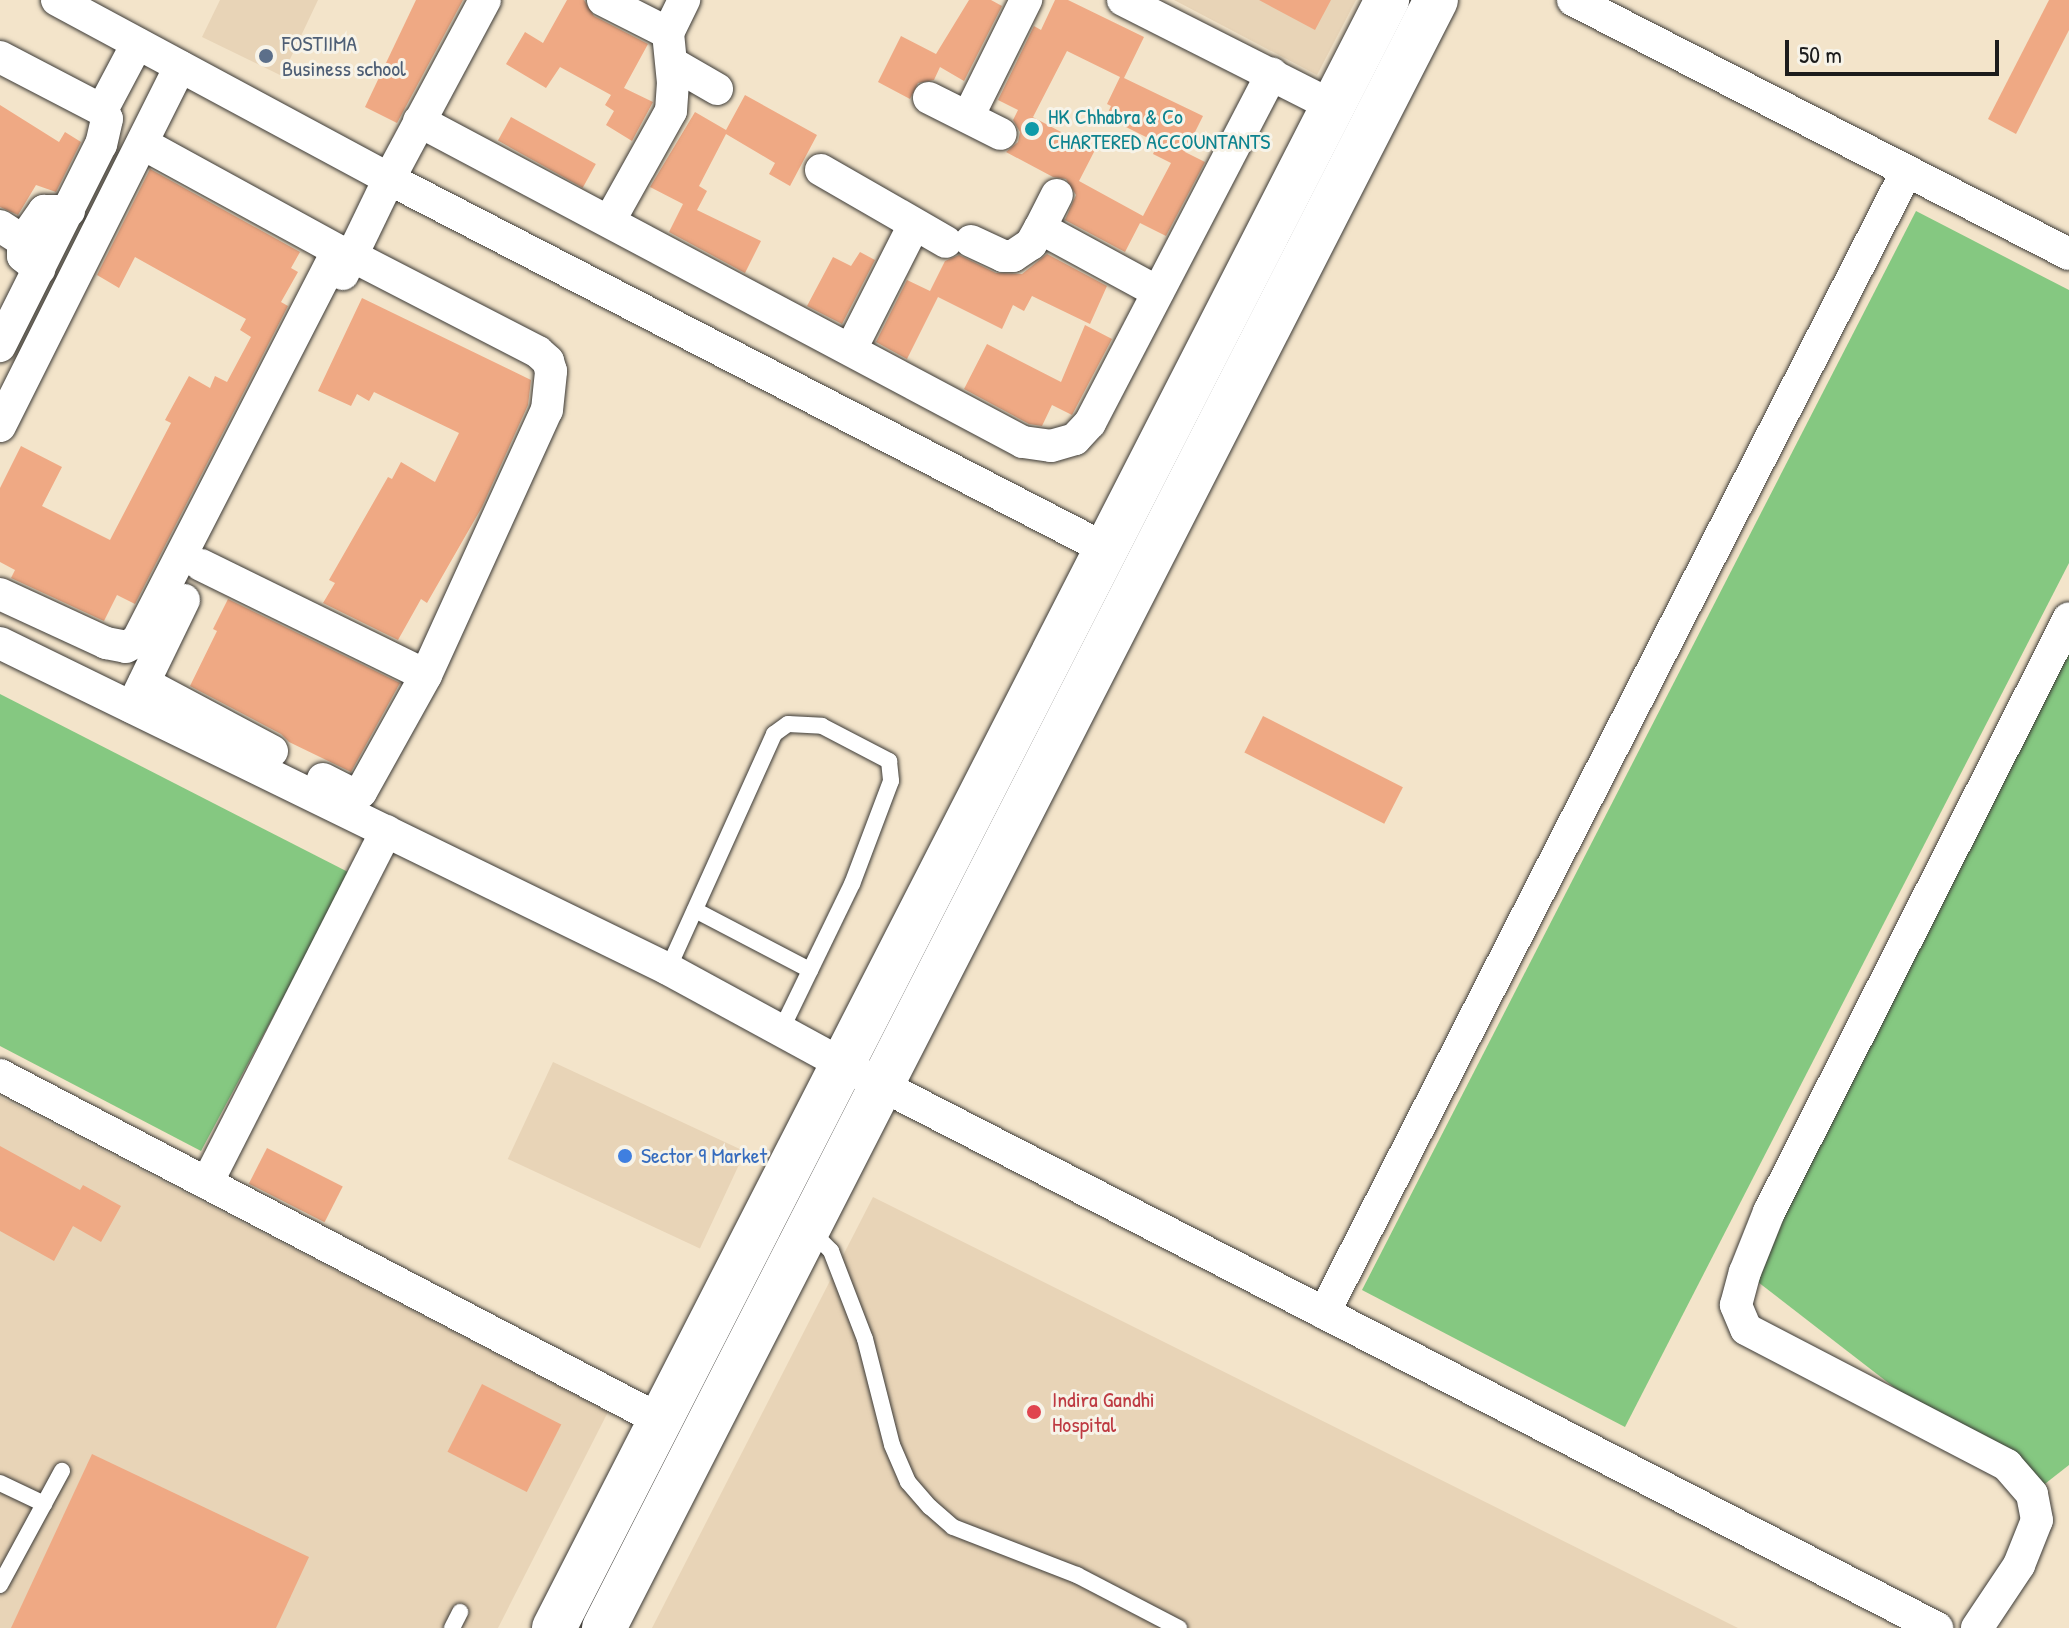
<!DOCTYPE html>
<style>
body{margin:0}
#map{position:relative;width:2069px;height:1628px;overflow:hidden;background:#f3e4ca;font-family:"Patrick Hand",sans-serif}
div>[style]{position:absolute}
.built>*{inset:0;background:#e8d4b7;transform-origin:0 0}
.green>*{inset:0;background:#85c881}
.building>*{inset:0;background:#efa984;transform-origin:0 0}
.roads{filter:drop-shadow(0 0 2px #3c3a36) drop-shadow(0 0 2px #3c3a36)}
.lane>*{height:16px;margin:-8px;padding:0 8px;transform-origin:8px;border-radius:8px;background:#fff}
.street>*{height:32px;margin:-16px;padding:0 16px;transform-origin:16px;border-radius:16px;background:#fff}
.secondary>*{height:44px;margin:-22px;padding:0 22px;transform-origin:22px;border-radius:22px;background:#fff}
.dots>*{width:22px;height:22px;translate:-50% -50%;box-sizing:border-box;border:4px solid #f7f3e8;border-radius:50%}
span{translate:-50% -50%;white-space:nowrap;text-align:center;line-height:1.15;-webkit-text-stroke:6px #f7f3e8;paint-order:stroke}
.service-label{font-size:22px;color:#4e5e75}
.left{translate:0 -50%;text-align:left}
.culture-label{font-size:22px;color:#0d838f}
.shop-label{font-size:22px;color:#366cbe}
.health-label{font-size:22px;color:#be3a42}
.scale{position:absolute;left:1785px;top:40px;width:214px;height:36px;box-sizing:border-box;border:4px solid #1c1c1c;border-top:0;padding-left:10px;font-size:24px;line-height:28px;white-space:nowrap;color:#1c1c1c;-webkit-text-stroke:6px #f7f3e8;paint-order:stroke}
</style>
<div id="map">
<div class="built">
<div style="clip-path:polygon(220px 0,318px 0,282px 76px,202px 37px)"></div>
<div style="clip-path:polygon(1174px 0,1356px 0,1317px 75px)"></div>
<div style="left:553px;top:1062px;width:212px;height:107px;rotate:25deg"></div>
<div style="clip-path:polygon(0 1097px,608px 1412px,498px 1628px,0 1628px)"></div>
<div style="clip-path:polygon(873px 1197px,1738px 1628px,652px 1628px)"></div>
</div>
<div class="green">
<div style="clip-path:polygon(1916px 211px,2069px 290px,2069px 563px,1625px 1427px,1362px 1290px)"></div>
<div style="clip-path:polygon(2069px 647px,2069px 1465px,2032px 1494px,1745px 1272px)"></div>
<div style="clip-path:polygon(0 694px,350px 873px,201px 1151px,0 1046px)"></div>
</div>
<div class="building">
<div style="clip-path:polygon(416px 0,463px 0,397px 123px,365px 107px)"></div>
<div style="clip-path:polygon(567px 0,584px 0,594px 16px,648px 44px,624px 88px,653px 102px,632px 141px,606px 125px,614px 111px,605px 105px,611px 95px,560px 67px,546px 88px,506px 64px,525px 32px,543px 43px)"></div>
<div style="clip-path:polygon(969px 0,991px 0,1002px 6px,964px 81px,940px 67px,934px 80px,918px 83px,910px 99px,878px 82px,901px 36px,936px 54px)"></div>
<div style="clip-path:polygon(evenodd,1055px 0,1068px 0,1144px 37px,1124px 78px,1203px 116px,1185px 152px,1205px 162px,1166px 236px,1140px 223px,1125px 252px,1065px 220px,1076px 195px,1066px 179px,1053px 177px,1006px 152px,1018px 142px,1020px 132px,1013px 120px,1018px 110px,998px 100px,1034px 26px,1041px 30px,1055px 0,1067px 51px,1120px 77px,1107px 104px,1111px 106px,1106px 117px,1158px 143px,1153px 154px,1171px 163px,1143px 216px,1079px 181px,1095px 150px,1029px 115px,1033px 117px,1067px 51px)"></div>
<div style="clip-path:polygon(1259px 0,1331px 0,1315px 30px)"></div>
<div style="clip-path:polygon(2049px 0,2069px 0,2069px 30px,2016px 134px,1988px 119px)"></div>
<div style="clip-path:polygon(745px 95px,817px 135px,790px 186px,769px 174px,775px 163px,726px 134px,699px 186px,707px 191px,697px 210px,761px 241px,745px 273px,669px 232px,683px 204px,650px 187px,695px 112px,726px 130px)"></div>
<div style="clip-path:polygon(0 105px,59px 142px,65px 132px,81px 142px,56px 192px,36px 185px,18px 215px,0 207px)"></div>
<div style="left:511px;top:117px;width:97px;height:27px;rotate:29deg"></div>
<div style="clip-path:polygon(150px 169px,300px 252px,291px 268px,298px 272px,281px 302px,288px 306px,135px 604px,117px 595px,104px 621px,11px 578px,15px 570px,0 562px,0 488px,21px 446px,62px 467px,42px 506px,110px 540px,171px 423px,165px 420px,189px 376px,210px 388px,215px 376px,227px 382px,251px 337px,240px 330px,246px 319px,135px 257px,119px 288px,97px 275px)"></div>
<div style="clip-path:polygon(860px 252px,875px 260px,842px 324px,807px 306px,833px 257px,851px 266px)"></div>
<div style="clip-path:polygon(1047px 254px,1107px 286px,1090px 324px,1032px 296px,1024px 311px,1013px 305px,1002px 329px,938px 297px,907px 359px,876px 342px,907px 280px,930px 291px,945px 261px,959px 255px,996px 273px,1022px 274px)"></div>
<div style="clip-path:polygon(362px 298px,531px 380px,528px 405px,482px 507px,427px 603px,421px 599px,398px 640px,323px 603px,335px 583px,329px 580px,388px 477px,392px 479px,401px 462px,435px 482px,459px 433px,374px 392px,369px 401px,357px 394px,351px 406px,318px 391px)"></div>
<div style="clip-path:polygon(1085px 325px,1112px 339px,1072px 415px,1052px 405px,1042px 426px,1029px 424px,964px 389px,987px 344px,1061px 382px)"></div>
<div style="clip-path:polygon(228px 599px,400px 683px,351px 772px,289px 742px,281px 734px,190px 686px,217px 631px,213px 629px)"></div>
<div style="left:1263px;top:716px;width:157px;height:41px;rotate:27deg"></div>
<div style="clip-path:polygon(0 1146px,80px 1190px,83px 1185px,121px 1206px,101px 1242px,73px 1226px,54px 1261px,0 1231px)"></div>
<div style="left:267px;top:1148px;width:85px;height:40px;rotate:27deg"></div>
<div style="left:482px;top:1384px;width:89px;height:76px;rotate:27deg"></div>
<div style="clip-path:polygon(92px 1454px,309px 1557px,276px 1628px,11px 1628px)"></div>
</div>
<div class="roads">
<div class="lane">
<div style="left:695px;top:910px;width:130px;rotate:27.6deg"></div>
<div style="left:668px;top:969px;width:258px;rotate:-65.7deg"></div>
<div style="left:774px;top:734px;width:17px;rotate:-36deg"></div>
<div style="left:788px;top:724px;width:34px;rotate:3deg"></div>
<div style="left:822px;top:726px;width:76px;rotate:27.6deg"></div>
<div style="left:889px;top:761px;width:20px;rotate:84deg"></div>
<div style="left:891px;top:781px;width:110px;rotate:110.7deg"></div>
<div style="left:852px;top:884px;width:162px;rotate:115.9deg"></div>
<div style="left:810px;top:1230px;width:30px;rotate:45deg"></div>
<div style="left:831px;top:1251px;width:94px;rotate:68.9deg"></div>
<div style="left:865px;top:1339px;width:109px;rotate:75.7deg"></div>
<div style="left:892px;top:1445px;width:40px;rotate:66.6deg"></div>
<div style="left:908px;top:1482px;width:33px;rotate:49deg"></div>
<div style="left:930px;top:1507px;width:30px;rotate:41deg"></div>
<div style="left:953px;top:1527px;width:133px;rotate:21.2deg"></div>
<div style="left:1077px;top:1575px;width:115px;rotate:27.5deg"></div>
<div style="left:0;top:1483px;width:49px;rotate:25.5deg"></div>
<div style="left:0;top:1585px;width:130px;rotate:-61.5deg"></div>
<div style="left:452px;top:1628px;width:18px;rotate:-63deg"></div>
</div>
<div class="street">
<div style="left:57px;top:0;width:377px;rotate:28.3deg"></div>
<div style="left:389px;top:179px;width:807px;rotate:27.3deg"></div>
<div style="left:603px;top:0;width:73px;rotate:26.9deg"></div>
<div style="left:1123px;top:0;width:235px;rotate:26.8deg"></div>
<div style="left:1573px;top:0;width:557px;rotate:27.12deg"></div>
<div style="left:0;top:57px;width:115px;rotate:27.5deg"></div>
<div style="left:102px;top:110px;width:10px;rotate:61deg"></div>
<div style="left:107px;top:119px;width:26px;rotate:103deg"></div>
<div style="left:101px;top:144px;width:226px;rotate:116.6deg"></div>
<div style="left:672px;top:63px;width:52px;rotate:30deg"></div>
<div style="left:929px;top:98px;width:80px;rotate:26.6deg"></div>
<div style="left:102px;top:110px;width:75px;rotate:-62.1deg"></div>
<div style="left:968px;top:117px;width:131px;rotate:-63.6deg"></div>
<div style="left:419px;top:121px;width:684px;rotate:27.99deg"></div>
<div style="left:1023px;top:442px;width:28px;rotate:8deg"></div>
<div style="left:1051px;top:446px;width:25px;rotate:-16deg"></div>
<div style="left:1075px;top:439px;width:22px;rotate:-47deg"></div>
<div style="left:1090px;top:423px;width:394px;rotate:-62.5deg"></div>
<div style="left:821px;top:170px;width:144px;rotate:29.9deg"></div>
<div style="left:610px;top:220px;width:125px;rotate:-60.8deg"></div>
<div style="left:671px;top:111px;width:28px;rotate:-86deg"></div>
<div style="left:673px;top:83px;width:50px;rotate:-95.7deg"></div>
<div style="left:668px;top:33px;width:37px;rotate:-64deg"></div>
<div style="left:0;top:226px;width:27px;rotate:33deg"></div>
<div style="left:23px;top:241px;width:15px;rotate:90deg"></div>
<div style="left:23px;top:256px;width:21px;rotate:39deg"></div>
<div style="left:1040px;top:228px;width:37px;rotate:-63deg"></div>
<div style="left:23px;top:241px;width:37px;rotate:-55deg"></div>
<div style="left:44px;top:211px;width:25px"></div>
<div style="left:971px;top:241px;width:35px;rotate:25deg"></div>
<div style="left:1003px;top:256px;width:10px"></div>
<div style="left:1013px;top:256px;width:22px;rotate:-34deg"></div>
<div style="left:1031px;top:244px;width:18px;rotate:-61deg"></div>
<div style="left:1040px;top:228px;width:134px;rotate:28.5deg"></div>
<div style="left:343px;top:274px;width:106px;rotate:-64.2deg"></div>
<div style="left:389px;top:179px;width:203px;rotate:-61.8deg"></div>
<div style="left:851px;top:349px;width:139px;rotate:-63.1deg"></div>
<div style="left:0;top:426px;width:402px;rotate:-63.4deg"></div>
<div style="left:201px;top:565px;width:250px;rotate:26.1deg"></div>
<div style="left:426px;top:675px;width:291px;rotate:-65.5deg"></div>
<div style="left:547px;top:410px;width:39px;rotate:-84deg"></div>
<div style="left:551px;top:371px;width:10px;rotate:-107deg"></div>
<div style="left:548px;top:361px;width:13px;rotate:-138deg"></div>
<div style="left:538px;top:352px;width:209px;rotate:-152.7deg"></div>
<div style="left:0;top:594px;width:117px;rotate:24.8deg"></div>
<div style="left:106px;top:643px;width:20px;rotate:11deg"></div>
<div style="left:126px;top:647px;width:13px;rotate:-29deg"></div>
<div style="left:137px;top:641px;width:433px;rotate:-62.8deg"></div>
<div style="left:335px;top:256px;width:6px;rotate:-72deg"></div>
<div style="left:337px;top:250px;width:221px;rotate:-151.3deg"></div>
<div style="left:0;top:643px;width:743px;rotate:26.01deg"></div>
<div style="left:668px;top:969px;width:240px;rotate:28.6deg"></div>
<div style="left:879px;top:1084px;width:1190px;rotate:27.21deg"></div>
<div style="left:144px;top:683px;width:145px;rotate:28deg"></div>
<div style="left:132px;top:707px;width:119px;rotate:-64.1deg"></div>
<div style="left:323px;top:779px;width:31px;rotate:27deg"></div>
<div style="left:351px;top:793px;width:10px;rotate:-6deg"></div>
<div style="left:361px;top:792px;width:134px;rotate:-60.9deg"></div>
<div style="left:0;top:1075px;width:745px;rotate:27.6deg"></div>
<div style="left:207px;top:1183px;width:395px;rotate:-63deg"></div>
<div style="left:1324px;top:1313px;width:1282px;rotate:-62.96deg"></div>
<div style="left:1977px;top:1628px;width:76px;rotate:-56.3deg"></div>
<div style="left:2019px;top:1565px;width:48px;rotate:-68.2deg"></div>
<div style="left:2037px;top:1520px;width:26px;rotate:-101deg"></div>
<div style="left:2032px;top:1494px;width:38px;rotate:-131deg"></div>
<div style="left:2007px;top:1465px;width:294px;rotate:-152.5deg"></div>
<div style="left:1746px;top:1329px;width:26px;rotate:-113deg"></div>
<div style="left:1736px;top:1305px;width:34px;rotate:-75deg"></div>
<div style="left:1745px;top:1272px;width:65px;rotate:-68.2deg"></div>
<div style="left:1769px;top:1212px;width:665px;rotate:-63.2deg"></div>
</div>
<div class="secondary">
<div style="left:554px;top:1628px;width:1829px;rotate:-62.9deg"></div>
<div style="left:604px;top:1628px;width:1828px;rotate:-62.93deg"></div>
</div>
</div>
<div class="dots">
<div style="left:266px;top:56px;background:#5c6f8a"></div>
<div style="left:1032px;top:129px;background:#0f9aa8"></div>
<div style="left:625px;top:1156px;background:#3f7fe0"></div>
<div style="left:1034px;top:1412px;background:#e0444e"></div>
</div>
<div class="service-label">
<span class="left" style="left:282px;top:56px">FOSTIIMA<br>Business school</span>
</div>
<div class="culture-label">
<span class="left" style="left:1048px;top:129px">HK Chhabra &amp; Co<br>CHARTERED ACCOUNTANTS</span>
</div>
<div class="shop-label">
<span class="left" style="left:641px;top:1156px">Sector 9 Market</span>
</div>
<div class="health-label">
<span class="left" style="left:1052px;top:1412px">Indira Gandhi<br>Hospital</span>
</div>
<div class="scale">50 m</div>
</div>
